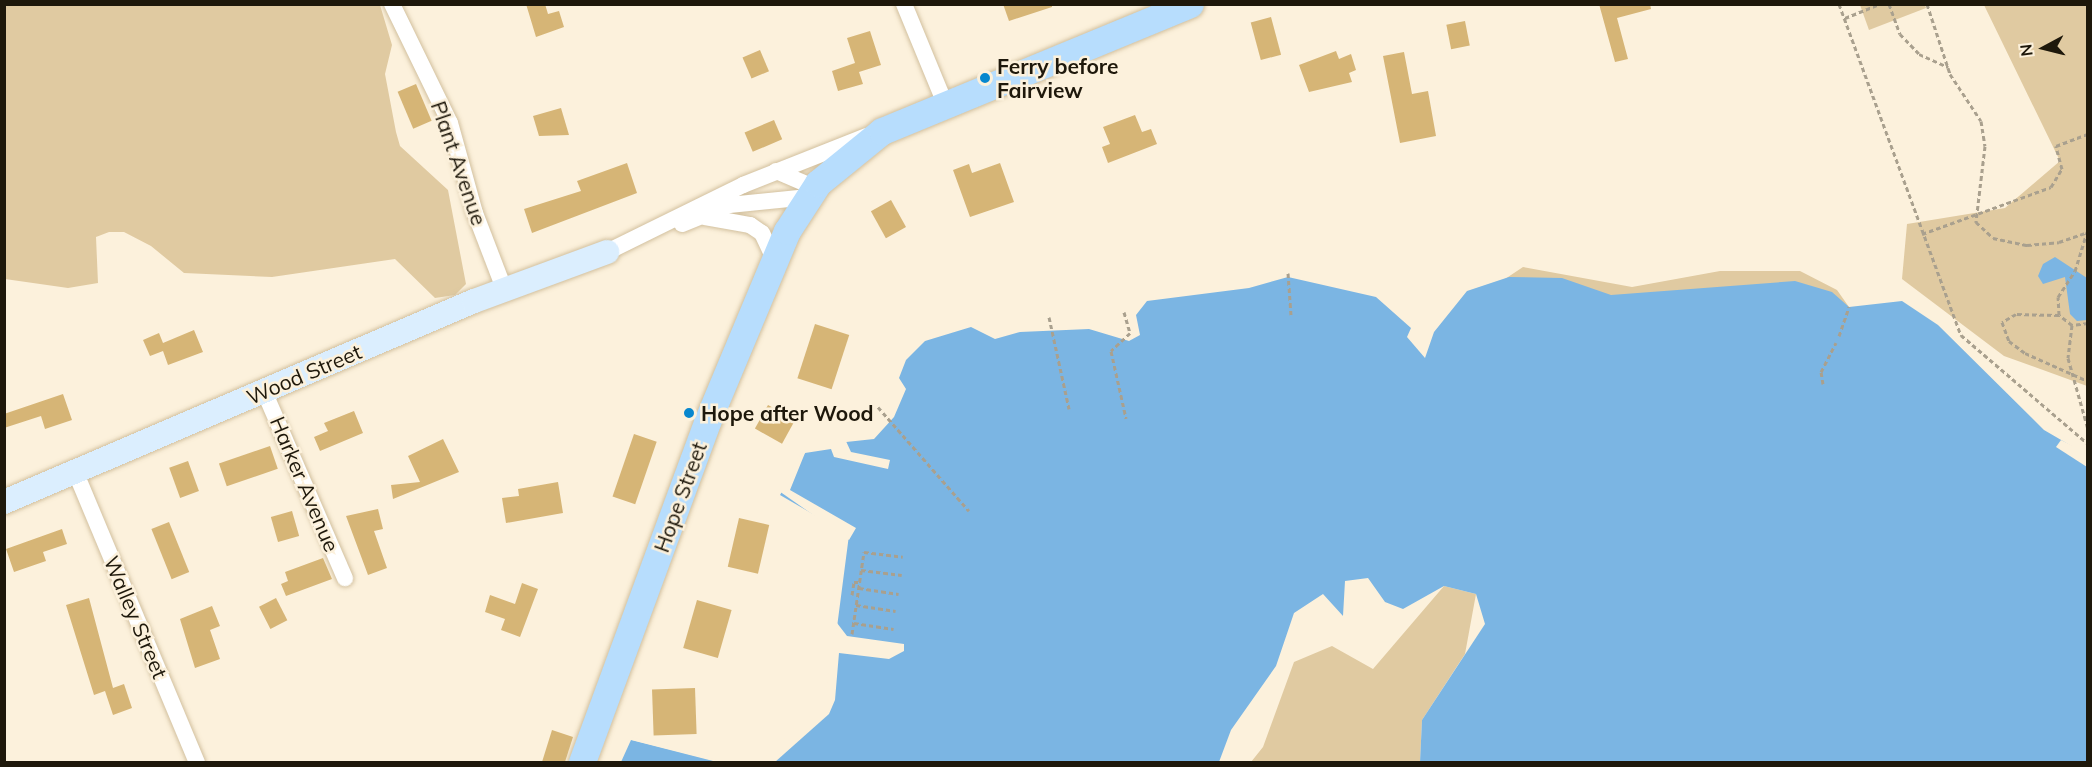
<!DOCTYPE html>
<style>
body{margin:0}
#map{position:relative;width:2092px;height:767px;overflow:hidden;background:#fcf1dc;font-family:Mulish,sans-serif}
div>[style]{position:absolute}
.green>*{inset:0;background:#e0caa1}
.water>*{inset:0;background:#7bb5e3}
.pier>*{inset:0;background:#fcf1dc}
.building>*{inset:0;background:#d6b576;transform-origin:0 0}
.path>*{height:3px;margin-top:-1.5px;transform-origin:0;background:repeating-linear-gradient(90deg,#a9a08e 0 4.5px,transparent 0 7.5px)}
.roads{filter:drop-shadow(0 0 2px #d2c09e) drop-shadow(0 0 2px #d2c09e)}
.minor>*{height:16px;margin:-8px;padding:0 8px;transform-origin:8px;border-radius:8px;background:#fff}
.secondary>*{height:24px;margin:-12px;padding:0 12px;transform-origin:12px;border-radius:12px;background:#dbeefe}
.primary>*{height:27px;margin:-13.5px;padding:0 13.5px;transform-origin:13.5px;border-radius:13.5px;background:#b7ddfd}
.dots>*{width:16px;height:16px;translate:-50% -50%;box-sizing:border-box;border:3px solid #fcf1dc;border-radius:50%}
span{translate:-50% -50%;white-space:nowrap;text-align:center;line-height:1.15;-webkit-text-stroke:5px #fcf1dc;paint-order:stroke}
.poi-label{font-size:21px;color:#1e180b;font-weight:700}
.left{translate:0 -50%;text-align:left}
.street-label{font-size:21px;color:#1e180b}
.frame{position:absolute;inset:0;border:6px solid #1e180b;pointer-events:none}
.north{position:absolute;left:2014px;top:18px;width:60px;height:60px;-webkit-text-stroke:4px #fcf1dc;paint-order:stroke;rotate:263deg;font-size:16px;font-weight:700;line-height:24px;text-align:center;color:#1e180b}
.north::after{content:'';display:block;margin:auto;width:21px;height:27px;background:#1e180b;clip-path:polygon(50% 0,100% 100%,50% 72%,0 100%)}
</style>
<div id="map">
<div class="green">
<div style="clip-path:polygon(4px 5px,380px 5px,392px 45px,385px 74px,396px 132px,400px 146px,448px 190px,466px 284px,455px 295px,435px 298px,395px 259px,272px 277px,184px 273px,151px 246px,124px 232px,109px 232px,96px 237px,98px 283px,68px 288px,5px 279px)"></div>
<div style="clip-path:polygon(1860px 5px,1925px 5px,1926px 8px,1869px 30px)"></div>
<div style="clip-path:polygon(1984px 5px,2087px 5px,2087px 386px,2004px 356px,1902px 279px,1907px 224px,2005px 208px,2060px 161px)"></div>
<div style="clip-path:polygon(1523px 267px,1632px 287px,1720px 271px,1800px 271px,1837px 290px,1849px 307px,1644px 304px,1502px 281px)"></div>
<div style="clip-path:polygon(1444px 586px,1476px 594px,1465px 654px,1422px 720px,1420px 762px,1251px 762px,1263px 747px,1294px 662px,1332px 646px,1373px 669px)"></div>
</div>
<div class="water">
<div style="clip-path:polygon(2055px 257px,2087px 278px,2087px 320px,2077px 321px,2070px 314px,2065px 277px,2043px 284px,2038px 276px,2043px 264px)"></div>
<div style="clip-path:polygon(1288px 277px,1376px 297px,1411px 328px,1407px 337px,1425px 358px,1434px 332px,1467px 291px,1509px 277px,1562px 278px,1611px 295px,1795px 281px,1832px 292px,1849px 307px,1902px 301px,1938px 325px,2044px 430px,2087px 455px,2087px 762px,1420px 762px,1422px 720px,1485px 624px,1476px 594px,1444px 586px,1403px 609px,1385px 602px,1368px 578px,1345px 581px,1343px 616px,1323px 594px,1294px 613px,1276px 666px,1231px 730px,1219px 762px,762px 762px,827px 704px,849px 535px,780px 495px,809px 446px,874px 439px,894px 417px,906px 389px,899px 378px,906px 360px,925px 341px,971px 327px,995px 339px,1020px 332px,1089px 329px,1129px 341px,1140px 335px,1136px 315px,1147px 301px,1249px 288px)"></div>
<div style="clip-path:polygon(631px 740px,717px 762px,621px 762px)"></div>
</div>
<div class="pier">
<div style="clip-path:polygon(845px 439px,851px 452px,890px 460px,888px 469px,834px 457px,831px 449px,805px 453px,790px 490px,856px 528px,849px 540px,779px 491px,807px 443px)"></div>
<div style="clip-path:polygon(2061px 440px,2087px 453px,2087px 467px,2056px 447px)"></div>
<div style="clip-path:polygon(837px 623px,847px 636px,904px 644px,904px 651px,889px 659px,839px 653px,835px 700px,829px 714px,775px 762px,759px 762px,824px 703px)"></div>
<div style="clip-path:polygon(632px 737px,718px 760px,720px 762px,628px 739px)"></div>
</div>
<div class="building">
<div style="clip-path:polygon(526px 4px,545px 4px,548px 14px,559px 11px,564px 27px,536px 37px)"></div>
<div style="clip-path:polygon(1003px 4px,1052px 4px,1052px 7px,1009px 21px)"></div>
<div style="clip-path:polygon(1599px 4px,1650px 4px,1651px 9px,1617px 18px,1628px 59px,1615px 62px)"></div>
<div style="left:1271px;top:17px;width:39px;height:21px;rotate:75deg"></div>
<div style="left:1465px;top:21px;width:25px;height:19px;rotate:79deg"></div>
<div style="clip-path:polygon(870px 31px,881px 65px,859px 72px,863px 84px,838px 91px,832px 71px,855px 63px,847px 38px)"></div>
<div style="left:760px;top:50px;width:23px;height:19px;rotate:67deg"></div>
<div style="clip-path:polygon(1336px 51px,1339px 59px,1351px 54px,1356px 70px,1349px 73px,1352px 82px,1309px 92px,1299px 65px)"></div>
<div style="clip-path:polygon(1404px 52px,1412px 94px,1428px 91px,1436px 136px,1400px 143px,1383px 56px)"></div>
<div style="left:416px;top:84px;width:40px;height:20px;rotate:67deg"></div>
<div style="clip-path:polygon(561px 108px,569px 135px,539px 136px,533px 116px)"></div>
<div style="clip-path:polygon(1135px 115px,1142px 132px,1151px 129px,1157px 144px,1108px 163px,1102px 147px,1110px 144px,1103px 127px)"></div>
<div style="left:774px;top:120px;width:21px;height:32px;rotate:67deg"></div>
<div style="clip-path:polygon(627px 163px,637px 193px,532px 233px,524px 209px,581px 191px,577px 181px)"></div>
<div style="clip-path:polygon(1000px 163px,1014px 202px,970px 217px,953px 170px,969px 164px,972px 173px)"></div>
<div style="left:891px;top:200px;width:31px;height:23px;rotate:61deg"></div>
<div style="left:815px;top:324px;width:36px;height:57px;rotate:18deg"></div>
<div style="clip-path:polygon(194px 330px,203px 352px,168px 365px,163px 351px,150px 356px,143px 340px,159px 333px,163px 343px)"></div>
<div style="clip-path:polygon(63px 394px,72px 420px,45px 429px,41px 416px,4px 428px,4px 414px)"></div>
<div style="left:768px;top:405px;width:31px;height:27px;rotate:29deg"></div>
<div style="clip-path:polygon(354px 411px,363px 433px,320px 451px,314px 437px,328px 431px,324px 423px)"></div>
<div style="left:634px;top:434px;width:24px;height:66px;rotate:19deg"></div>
<div style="clip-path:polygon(443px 439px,459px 472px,393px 499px,391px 485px,420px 482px,408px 456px)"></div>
<div style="left:270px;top:446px;width:24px;height:54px;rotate:71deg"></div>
<div style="left:188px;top:461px;width:32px;height:20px;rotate:70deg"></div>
<div style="clip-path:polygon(558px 482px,563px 513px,506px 523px,502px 498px,519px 496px,518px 489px)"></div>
<div style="clip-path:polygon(378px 509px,383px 529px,374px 531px,387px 568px,368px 575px,346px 516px)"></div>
<div style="left:292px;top:511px;width:26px;height:22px;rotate:74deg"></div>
<div style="left:739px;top:518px;width:31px;height:50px;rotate:13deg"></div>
<div style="left:169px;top:522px;width:54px;height:19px;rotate:68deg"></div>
<div style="clip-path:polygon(62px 529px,67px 544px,43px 552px,46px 561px,14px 572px,6px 549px)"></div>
<div style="clip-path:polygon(323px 558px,332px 579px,286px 596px,281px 584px,288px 581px,285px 572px)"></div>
<div style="clip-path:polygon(522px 583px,538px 589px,520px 637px,501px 630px,505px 619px,485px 612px,490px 595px,515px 604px)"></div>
<div style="clip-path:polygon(89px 598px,113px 688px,124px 684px,132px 708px,113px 715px,105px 691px,94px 695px,66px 605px)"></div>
<div style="left:276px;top:598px;width:25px;height:19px;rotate:63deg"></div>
<div style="left:697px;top:600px;width:36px;height:50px;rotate:16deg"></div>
<div style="clip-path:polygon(212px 606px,220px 626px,210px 630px,220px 659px,195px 668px,180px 619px)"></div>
<div style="left:695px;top:688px;width:46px;height:43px;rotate:88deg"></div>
<div style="clip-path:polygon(552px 730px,573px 737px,565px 762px,542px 762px)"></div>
</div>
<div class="path">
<div style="left:1839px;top:4px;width:353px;rotate:69.8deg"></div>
<div style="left:1961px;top:335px;width:167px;rotate:40.6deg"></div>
<div style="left:1889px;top:4px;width:32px;rotate:70deg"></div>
<div style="left:1900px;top:34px;width:28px;rotate:46deg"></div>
<div style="left:1919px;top:54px;width:32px;rotate:24deg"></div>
<div style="left:1927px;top:4px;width:74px;rotate:71.8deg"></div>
<div style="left:1950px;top:74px;width:56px;rotate:56.6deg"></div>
<div style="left:1981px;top:121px;width:25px;rotate:81deg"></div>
<div style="left:1985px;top:146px;width:77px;rotate:96.8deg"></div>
<div style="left:1976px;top:222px;width:23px;rotate:43deg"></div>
<div style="left:1993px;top:238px;width:35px;rotate:12deg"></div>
<div style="left:2027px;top:245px;width:32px;rotate:-5deg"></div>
<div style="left:2059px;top:242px;width:31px;rotate:-19deg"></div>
<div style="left:1845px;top:18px;width:37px;rotate:-22deg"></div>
<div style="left:1922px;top:234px;width:137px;rotate:-20deg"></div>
<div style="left:2051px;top:187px;width:21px;rotate:-59deg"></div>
<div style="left:2062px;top:169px;width:24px;rotate:-105deg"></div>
<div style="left:2056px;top:146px;width:34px;rotate:-21deg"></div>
<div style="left:1288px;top:273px;width:42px;rotate:85.9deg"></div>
<div style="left:1124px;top:312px;width:22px;rotate:74deg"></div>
<div style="left:1130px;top:333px;width:26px;rotate:137deg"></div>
<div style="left:1111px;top:351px;width:69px;rotate:77.4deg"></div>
<div style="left:2059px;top:315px;width:18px;rotate:-93deg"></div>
<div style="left:2058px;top:297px;width:31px;rotate:-57deg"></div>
<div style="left:2075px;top:271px;width:41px;rotate:-72.9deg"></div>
<div style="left:1049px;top:317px;width:94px;rotate:77.7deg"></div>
<div style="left:2088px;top:323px;width:16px;rotate:173deg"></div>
<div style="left:2072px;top:325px;width:33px;rotate:97deg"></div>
<div style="left:2068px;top:358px;width:74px;rotate:74.3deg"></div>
<div style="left:2072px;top:325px;width:16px;rotate:-142deg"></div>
<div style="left:2059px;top:315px;width:43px;rotate:-178.7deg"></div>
<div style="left:2016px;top:314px;width:16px;rotate:150deg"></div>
<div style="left:2002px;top:322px;width:20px;rotate:70deg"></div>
<div style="left:2009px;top:341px;width:20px;rotate:37deg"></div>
<div style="left:2025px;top:353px;width:69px;rotate:24deg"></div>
<div style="left:1839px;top:336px;width:31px;rotate:-71deg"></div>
<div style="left:1823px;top:384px;width:12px;rotate:-99deg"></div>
<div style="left:1821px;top:372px;width:33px;rotate:-63deg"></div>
<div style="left:878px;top:407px;width:138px;rotate:48.8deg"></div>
<div style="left:861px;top:570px;width:41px;rotate:7deg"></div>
<div style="left:859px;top:588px;width:40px;rotate:8.5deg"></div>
<div style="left:852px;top:595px;width:13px;rotate:-81deg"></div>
<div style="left:854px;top:582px;width:5px"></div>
<div style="left:856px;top:605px;width:40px;rotate:8.5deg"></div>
<div style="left:854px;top:623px;width:40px;rotate:8.5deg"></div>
<div style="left:852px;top:634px;width:83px;rotate:-81.7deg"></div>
<div style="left:864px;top:552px;width:39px;rotate:7deg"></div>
</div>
<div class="roads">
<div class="minor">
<div style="left:392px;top:4px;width:132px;rotate:64deg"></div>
<div style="left:450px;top:123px;width:93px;rotate:74.5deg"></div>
<div style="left:475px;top:213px;width:84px;rotate:69deg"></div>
<div style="left:904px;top:4px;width:110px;rotate:67.6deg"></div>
<div style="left:776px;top:171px;width:43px;rotate:23deg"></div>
<div style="left:705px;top:217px;width:46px;rotate:10.1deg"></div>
<div style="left:750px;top:225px;width:14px;rotate:34deg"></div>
<div style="left:762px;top:233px;width:31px;rotate:65deg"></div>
<div style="left:682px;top:224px;width:51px;rotate:-22deg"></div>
<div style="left:729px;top:205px;width:80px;rotate:-5.7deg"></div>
<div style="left:607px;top:252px;width:152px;rotate:-26.2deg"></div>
<div style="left:743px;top:185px;width:133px;rotate:-21.6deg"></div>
<div style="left:264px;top:391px;width:204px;rotate:66.6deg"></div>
<div style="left:75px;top:471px;width:316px;rotate:67.3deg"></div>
</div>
<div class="secondary">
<div style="left:4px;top:502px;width:511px;rotate:-23.15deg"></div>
<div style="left:474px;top:301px;width:142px;rotate:-20.2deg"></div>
</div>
<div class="primary">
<div style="left:582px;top:762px;width:362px;rotate:-69.8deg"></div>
<div style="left:707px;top:422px;width:207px;rotate:-67.3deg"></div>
<div style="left:787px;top:231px;width:57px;rotate:-57.1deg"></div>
<div style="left:818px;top:183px;width:82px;rotate:-39.1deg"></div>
<div style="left:882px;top:131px;width:333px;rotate:-22.4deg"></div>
</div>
</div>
<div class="dots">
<div style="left:985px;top:78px;background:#0787ce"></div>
<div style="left:689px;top:413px;background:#0787ce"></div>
</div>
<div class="poi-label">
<span class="left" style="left:997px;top:78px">Ferry before<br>Fairview</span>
<span class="left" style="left:701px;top:413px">Hope after Wood</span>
</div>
<div class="street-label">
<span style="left:459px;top:163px;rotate:71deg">Plant Avenue</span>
<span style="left:304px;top:374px;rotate:-23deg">Wood Street</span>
<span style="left:305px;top:484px;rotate:67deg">Harker Avenue</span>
<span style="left:680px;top:497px;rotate:-70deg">Hope Street</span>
<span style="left:136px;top:617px;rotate:67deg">Walley Street</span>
</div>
<div class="frame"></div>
<div class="north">N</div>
</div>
